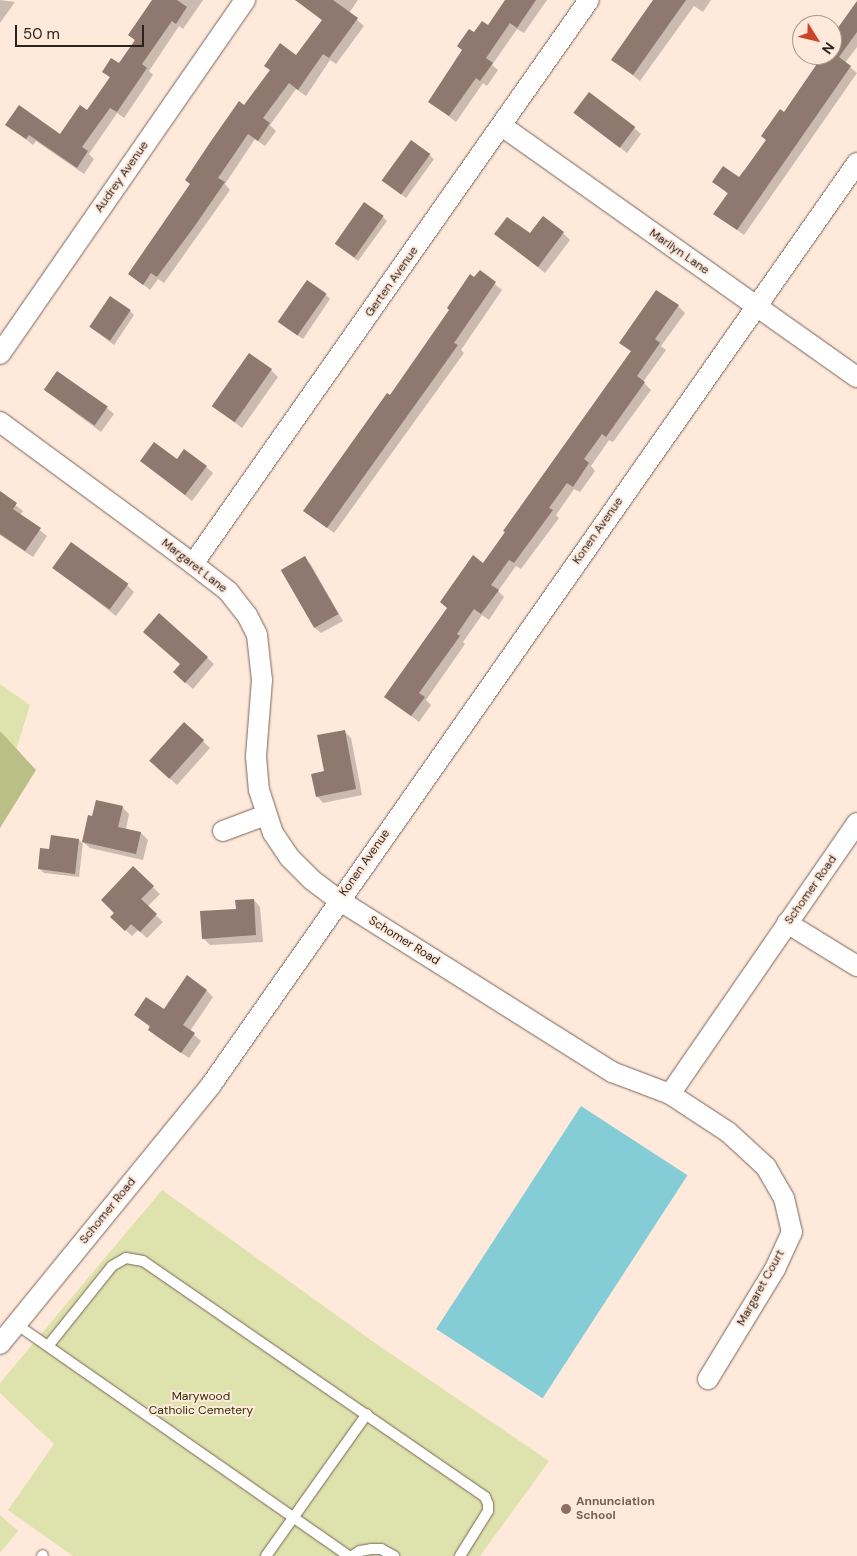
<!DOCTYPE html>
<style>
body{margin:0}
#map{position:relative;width:857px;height:1556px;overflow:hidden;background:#fee9db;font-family:"DM Sans",sans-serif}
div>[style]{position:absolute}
.green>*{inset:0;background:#dee2ac}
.forest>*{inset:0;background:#babe87}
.water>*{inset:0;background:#84cdd6;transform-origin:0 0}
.shadow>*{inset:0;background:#0003}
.building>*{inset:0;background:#8e7870;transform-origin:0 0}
.roads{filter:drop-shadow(0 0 1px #786559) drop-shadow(0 0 1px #786559)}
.service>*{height:10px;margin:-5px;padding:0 5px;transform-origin:5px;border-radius:5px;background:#fff}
.minor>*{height:20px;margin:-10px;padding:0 10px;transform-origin:10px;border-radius:10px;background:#fff}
.dots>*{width:14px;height:14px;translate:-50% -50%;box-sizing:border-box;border:2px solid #fee9db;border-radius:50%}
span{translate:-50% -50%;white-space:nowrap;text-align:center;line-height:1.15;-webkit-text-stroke:4px #fee9db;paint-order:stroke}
.street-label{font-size:12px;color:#2a221d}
.park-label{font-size:12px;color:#303205}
.education-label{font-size:12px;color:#785e54;font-weight:700}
.left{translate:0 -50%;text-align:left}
.north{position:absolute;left:792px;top:15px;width:50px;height:50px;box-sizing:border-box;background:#fee9db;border:1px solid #a9998f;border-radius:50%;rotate:126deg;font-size:14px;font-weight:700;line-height:20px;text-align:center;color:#2a221d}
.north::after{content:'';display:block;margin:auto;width:18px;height:22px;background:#cd4327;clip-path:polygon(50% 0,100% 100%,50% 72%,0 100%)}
.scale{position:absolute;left:15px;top:25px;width:129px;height:22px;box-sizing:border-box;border:2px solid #2a221d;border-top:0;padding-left:6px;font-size:15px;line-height:18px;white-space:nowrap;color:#2a221d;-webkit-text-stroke:4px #fee9db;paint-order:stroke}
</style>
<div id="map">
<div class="green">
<div style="clip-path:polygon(0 684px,30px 705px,0 802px)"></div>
<div style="clip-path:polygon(162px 1190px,375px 1343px,549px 1461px,480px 1556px,73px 1556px,8px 1510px,54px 1444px,0 1393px,0 1383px)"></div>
<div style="clip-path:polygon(0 1515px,18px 1531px,0 1553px)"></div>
</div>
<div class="forest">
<div style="clip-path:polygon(0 731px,36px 770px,0 828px)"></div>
</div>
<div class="water">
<div style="left:581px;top:1106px;width:127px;height:266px;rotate:33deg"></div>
</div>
<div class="shadow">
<div style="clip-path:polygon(0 0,15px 2px,0 23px)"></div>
<div style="clip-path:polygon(154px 0,203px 0,183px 29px,179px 26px,149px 71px,153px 75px,124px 118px,117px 113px,89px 154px,94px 159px,84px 174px,36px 141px,33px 145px,7px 125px,60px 135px,87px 112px,110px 78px,103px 71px,119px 65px,135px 41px,130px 35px)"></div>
<div style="clip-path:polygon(313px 0,358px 0,349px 13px,364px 26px,336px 64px,330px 60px,306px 96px,296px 89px,270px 125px,276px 131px,265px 146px,255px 139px,225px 184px,230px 190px,164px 283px,158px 279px,150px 290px,130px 274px,271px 71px,265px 66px,296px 56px,323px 21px,307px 8px)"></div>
<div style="clip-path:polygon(506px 0,547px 0,524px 33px,517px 29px,492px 65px,498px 70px,487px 86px,483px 83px,456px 122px,430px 102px,474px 34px,488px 26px)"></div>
<div style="clip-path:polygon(654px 0,711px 0,703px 12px,694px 6px,640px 81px,613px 60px)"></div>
<div style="clip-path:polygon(857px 3px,857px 47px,845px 63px,857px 73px,744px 235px,715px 214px,728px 194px,714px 182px,739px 179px,825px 55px,832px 55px,832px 44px)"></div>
<div style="clip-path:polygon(576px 113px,634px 128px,641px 134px,627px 153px)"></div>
<div style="clip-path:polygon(429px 155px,434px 159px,406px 198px,384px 181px)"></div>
<div style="clip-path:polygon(383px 217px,387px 221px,358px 261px,340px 247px)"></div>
<div style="clip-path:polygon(563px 233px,570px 240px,545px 273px,496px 234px)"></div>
<div style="clip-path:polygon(480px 272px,502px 290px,461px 350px,464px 353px,334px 533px,305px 511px)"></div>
<div style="clip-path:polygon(326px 295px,330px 299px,303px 339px,284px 326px)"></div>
<div style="clip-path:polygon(678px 306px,685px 313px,661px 346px,666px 350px,643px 382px,651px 390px,613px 442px,609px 440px,591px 466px,595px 471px,580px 492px,574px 489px,556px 515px,559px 518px,521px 569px,516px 566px,498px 591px,504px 597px,489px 620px,482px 615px,463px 642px,465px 644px,426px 700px,431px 705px,419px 722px,386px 697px,483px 564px,632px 352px,621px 343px)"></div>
<div style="clip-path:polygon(130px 311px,134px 315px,114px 345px,90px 327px)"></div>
<div style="clip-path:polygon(271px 370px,278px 377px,242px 428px,213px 406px)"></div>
<div style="clip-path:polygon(45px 390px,107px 408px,114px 414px,101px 432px)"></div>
<div style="clip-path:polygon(142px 461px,206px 467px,213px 473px,192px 501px)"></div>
<div style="clip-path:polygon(0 493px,23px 511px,20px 515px,47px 536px,33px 557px,0 535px)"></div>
<div style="clip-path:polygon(304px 558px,311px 565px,343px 621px,321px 633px,314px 627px,282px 571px)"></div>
<div style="clip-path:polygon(54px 568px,127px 585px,134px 592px,116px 616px)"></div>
<div style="clip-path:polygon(159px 615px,214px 664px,193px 689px,181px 679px,181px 665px)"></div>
<div style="clip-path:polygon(184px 723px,210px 748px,177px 785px,157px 767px)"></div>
<div style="clip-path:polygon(344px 731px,351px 738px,362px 795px,323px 803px,317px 796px)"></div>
<div style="clip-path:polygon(122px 807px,129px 814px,126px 829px,141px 833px,148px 840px,143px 860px,90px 848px,83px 842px,79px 877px,44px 873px,39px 868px,50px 851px,79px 840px,83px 844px,89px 817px,93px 818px)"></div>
<div style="clip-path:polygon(133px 868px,160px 894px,147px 907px,163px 922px,147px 938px,138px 930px,132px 936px,112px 917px)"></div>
<div style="clip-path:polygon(254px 900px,260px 907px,263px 942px,210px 945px,203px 938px)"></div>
<div style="clip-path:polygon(207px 991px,213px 997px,190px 1031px,201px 1041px,189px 1058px,156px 1036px,149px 1029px,151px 1028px,135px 1015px,164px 1011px)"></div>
</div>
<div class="building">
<div style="clip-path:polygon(152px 0,177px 0,187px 7px,176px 24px,172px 21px,142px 64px,147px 68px,117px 112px,110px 108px,82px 147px,88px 151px,77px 168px,29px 135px,26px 139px,5px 125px,19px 105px,60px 134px,80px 105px,87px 110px,110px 77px,102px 72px,111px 58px,119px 63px,135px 40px,128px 35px)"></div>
<div style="clip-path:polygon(295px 0,333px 0,358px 18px,329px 58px,323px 54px,298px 90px,289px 83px,263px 118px,270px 123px,258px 141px,248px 134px,218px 178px,225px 182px,194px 227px,157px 277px,151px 273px,143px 285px,128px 274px,190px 184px,185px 180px,209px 144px,239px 101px,244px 105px,270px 70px,264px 66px,280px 43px,296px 55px,322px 20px)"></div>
<div style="clip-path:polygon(505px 0,536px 0,517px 28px,510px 23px,486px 58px,493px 63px,480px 81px,476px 78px,449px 116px,428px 102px,462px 50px,457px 46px,469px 29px,474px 32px,482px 21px,488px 25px)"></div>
<div style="clip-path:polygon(653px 0,686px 0,633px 75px,611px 60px)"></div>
<div style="clip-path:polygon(857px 1px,857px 32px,839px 57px,851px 66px,737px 230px,713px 214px,728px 193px,712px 182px,723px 166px,739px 177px,746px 168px,766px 140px,761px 136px,780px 109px,784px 112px,823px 55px,832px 55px,832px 36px)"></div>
<div style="left:589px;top:92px;width:58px;height:26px;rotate:37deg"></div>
<div style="left:411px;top:140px;width:24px;height:50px;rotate:36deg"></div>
<div style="left:364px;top:202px;width:24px;height:51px;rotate:35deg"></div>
<div style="clip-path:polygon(543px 216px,564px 232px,538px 267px,494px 234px,507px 217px,530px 233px)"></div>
<div style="clip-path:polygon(480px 270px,496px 282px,454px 343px,458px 345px,327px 528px,303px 511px,387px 393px,390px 395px,449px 310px,447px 308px,470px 274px,474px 277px)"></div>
<div style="left:307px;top:280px;width:24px;height:51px;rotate:35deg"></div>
<div style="clip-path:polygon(656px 290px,679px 305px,655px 339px,660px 343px,637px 376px,645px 382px,606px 437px,602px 434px,584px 459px,589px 463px,573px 487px,567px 483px,549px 508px,553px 510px,514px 563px,509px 560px,491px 585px,499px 590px,481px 614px,474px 609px,457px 634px,460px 636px,419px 693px,425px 697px,411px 716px,384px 697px,447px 608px,440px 602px,473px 555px,483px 563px,505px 532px,503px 531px,631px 351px,619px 343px)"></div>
<div style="left:110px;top:296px;width:25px;height:37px;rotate:34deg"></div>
<div style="left:249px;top:353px;width:28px;height:65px;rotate:35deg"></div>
<div style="left:57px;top:371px;width:62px;height:23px;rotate:35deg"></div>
<div style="clip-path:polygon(154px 442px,177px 459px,184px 449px,207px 466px,185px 495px,140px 461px)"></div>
<div style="clip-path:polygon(0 491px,17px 503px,13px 509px,41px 528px,25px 551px,0 534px)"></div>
<div style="left:71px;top:542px;width:71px;height:32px;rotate:36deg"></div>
<div style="left:305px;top:556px;width:67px;height:28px;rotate:60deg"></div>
<div style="clip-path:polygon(159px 613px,208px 657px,185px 683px,173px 672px,180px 664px,143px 632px)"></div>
<div style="left:184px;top:722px;width:27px;height:52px;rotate:42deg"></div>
<div style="clip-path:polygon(345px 730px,356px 789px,316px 797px,311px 774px,324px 771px,317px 735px)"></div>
<div style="clip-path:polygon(96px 800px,123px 806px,118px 827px,141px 832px,136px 854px,82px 842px,88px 815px,92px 816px)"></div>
<div style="clip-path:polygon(51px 835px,79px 839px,75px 874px,38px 869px,40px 848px,49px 849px)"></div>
<div style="clip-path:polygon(133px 866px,154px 886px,141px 899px,157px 914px,140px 932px,131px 924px,125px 931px,110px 917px,114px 913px,101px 900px)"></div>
<div style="clip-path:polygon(254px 899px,256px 935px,202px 939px,200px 911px,236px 909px,235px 900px)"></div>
<div style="clip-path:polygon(187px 975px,207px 990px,183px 1025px,195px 1033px,181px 1053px,148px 1030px,150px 1026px,134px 1015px,146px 997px,164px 1009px)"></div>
</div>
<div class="roads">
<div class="service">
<div style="left:16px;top:1324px;width:405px;rotate:34.9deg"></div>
<div style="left:48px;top:1346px;width:102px;rotate:-51.3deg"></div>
<div style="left:112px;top:1266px;width:16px;rotate:-30deg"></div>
<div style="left:126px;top:1258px;width:17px;rotate:10deg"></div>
<div style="left:143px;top:1261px;width:416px;rotate:34.6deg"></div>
<div style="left:485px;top:1497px;width:8px;rotate:67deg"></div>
<div style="left:488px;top:1504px;width:7px;rotate:90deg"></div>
<div style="left:488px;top:1511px;width:53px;rotate:121.9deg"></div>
<div style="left:42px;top:1556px;width:1px;rotate:-45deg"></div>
<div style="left:266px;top:1556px;width:174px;rotate:-54.6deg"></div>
<div style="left:352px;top:1556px;width:9px;rotate:-32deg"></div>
<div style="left:360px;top:1551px;width:11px;rotate:-10deg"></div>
<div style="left:371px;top:1549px;width:10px"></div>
<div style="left:381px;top:1549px;width:15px;rotate:28deg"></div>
</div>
<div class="minor">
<div style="left:502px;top:126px;width:435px;rotate:35.3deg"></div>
<div style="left:0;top:354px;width:431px;rotate:-55.3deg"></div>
<div style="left:0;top:422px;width:240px;rotate:36.3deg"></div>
<div style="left:193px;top:564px;width:44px;rotate:37.6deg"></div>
<div style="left:228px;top:591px;width:31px;rotate:52deg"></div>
<div style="left:247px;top:615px;width:22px;rotate:63deg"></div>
<div style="left:257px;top:635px;width:45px;rotate:83.7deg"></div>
<div style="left:262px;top:680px;width:77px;rotate:94.5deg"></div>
<div style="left:256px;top:757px;width:33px;rotate:85deg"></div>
<div style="left:259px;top:790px;width:45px;rotate:72deg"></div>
<div style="left:273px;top:833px;width:30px;rotate:56deg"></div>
<div style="left:290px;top:858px;width:31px;rotate:45deg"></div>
<div style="left:312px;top:880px;width:34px;rotate:37deg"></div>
<div style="left:339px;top:900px;width:323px;rotate:32.2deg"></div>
<div style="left:612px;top:1072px;width:62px;rotate:20.8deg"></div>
<div style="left:670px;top:1094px;width:69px;rotate:33.2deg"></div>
<div style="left:728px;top:1132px;width:52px;rotate:42.6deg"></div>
<div style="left:766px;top:1167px;width:36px;rotate:60deg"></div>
<div style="left:784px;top:1198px;width:35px;rotate:77deg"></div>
<div style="left:792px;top:1232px;width:41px;rotate:114.7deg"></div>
<div style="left:775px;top:1269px;width:129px;rotate:121.3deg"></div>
<div style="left:193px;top:564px;width:689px;rotate:-54.93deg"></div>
<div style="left:223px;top:831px;width:46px;rotate:-20.4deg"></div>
<div style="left:787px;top:923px;width:82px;rotate:31.6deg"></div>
<div style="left:670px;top:1094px;width:329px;rotate:-55.4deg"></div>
<div style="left:0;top:1344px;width:334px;rotate:-50.8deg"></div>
<div style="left:211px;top:1085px;width:1126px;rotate:-54.98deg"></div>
</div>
</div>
<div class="dots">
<div style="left:566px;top:1509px;background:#8d6e63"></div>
</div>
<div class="street-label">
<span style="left:122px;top:177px;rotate:-55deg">Audrey Avenue</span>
<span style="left:679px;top:252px;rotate:35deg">Marilyn Lane</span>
<span style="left:392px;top:282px;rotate:-55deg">Gerten Avenue</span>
<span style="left:598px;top:531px;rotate:-55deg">Konen Avenue</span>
<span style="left:194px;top:566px;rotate:38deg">Margaret Lane</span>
<span style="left:365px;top:863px;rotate:-55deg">Konen Avenue</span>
<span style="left:811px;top:890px;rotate:-55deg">Schomer Road</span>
<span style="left:404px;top:941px;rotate:32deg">Schomer Road</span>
<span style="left:108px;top:1211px;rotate:-51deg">Schomer Road</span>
<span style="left:761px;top:1288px;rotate:-61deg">Margaret Court</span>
</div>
<div class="park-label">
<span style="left:201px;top:1404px">Marywood<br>Catholic Cemetery</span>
</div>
<div class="education-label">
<span class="left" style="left:576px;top:1509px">Annunciation<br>School</span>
</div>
<div class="north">N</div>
<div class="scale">50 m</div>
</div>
